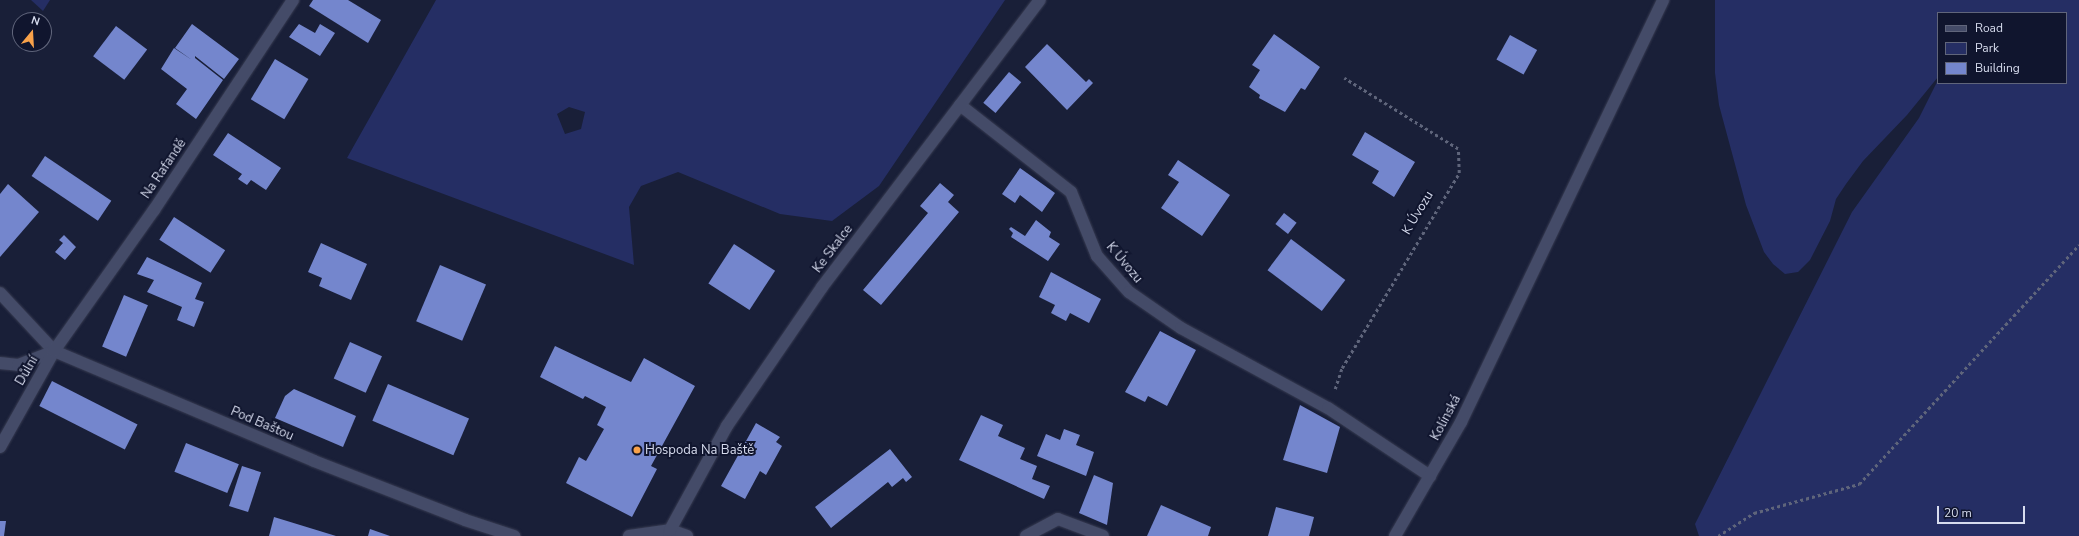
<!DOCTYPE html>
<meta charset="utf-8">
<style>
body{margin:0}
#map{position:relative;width:2079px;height:536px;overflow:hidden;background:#191f38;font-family:"Nunito Sans",sans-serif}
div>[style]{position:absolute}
.green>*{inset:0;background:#252e64}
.building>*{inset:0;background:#7486cd;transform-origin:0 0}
.path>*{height:2.5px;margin-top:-1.25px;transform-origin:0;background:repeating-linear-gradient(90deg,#5f657b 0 3px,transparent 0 6px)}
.roads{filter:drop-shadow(0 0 1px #373b51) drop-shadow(0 0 1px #373b51)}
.street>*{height:12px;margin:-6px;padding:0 6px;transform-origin:6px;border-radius:6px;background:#444b68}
.secondary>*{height:12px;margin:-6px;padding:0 6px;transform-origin:6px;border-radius:6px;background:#444b68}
.dots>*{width:11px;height:11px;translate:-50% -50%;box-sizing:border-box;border:2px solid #10152e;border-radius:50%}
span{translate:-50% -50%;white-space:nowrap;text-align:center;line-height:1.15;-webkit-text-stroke:4px #10152e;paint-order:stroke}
.street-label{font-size:13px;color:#d7dcee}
.poi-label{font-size:13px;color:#d7dcee}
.left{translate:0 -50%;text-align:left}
.legend{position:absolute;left:1937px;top:12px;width:130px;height:72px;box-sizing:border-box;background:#10152e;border:1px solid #60657b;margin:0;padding:5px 7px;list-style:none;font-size:12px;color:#d7dcee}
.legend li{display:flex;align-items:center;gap:8px;height:20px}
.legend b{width:20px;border:1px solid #60657b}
.north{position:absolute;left:12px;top:12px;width:40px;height:40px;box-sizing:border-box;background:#10152e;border:1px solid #60657b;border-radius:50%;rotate:18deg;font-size:11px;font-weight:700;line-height:16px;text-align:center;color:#d7dcee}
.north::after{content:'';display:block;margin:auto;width:14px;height:18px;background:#f8a14a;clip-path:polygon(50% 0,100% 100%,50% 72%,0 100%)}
.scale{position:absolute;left:1937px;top:506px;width:88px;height:18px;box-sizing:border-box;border:2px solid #d7dcee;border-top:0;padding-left:5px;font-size:12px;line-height:14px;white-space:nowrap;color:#d7dcee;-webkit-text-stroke:3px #10152e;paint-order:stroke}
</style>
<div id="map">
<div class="green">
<div style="clip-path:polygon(31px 0,50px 0,43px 11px)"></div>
<div style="clip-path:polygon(evenodd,436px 0,1005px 0,879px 186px,832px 221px,780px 214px,678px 172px,641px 186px,629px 207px,634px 265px,347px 158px,436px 0,569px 107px,585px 112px,581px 129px,565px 134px,557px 114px,569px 107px)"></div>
<div style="clip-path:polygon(1715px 0,2079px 0,2079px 536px,1699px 536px,1695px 524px,1852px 212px,1919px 118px,1938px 80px,1938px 83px,2066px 83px,2066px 13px,1938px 13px,1938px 77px,1907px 115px,1863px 161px,1846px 184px,1836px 199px,1830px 221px,1810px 260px,1798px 272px,1785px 274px,1773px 264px,1764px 252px,1746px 205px,1719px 105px,1715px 73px)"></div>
</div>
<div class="building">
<div style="clip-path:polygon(313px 0,348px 0,381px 20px,368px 43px,309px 6px)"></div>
<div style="clip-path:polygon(192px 24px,239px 59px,224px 79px,195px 56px,195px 58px,223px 80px,196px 119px,176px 104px,187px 89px,161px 69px,174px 48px,192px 60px,175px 48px)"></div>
<div style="clip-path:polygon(299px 24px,315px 33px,320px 24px,335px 33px,320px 56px,289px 37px)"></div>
<div style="left:116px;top:26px;width:39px;height:38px;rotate:37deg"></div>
<div style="clip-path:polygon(1274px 34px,1320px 67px,1305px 90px,1301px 88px,1285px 112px,1259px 98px,1260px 95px,1249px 87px,1260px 70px,1252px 65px)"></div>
<div style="left:1510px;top:35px;width:31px;height:28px;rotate:29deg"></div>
<div style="clip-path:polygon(1047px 44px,1086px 82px,1089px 79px,1093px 83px,1067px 110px,1025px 67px)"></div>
<div style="left:275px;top:59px;width:39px;height:47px;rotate:31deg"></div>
<div style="left:1009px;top:72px;width:16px;height:40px;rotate:40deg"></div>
<div style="clip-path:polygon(1365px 132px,1415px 162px,1394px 197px,1372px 183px,1379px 171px,1352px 155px)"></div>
<div style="clip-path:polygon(228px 133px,281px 168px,266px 190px,251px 180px,247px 185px,238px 179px,242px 174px,213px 155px)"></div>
<div style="left:45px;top:156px;width:80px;height:24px;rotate:34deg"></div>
<div style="clip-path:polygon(1178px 160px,1230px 195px,1202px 236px,1161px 208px,1179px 182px,1168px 175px)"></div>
<div style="clip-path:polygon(1020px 168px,1055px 193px,1042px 212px,1020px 195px,1015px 203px,1002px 194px)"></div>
<div style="clip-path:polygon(940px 183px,954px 195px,948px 202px,959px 212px,881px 305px,863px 290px,928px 213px,920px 206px)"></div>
<div style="clip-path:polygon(8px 184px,39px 212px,0 257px,0 194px)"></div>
<div style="left:1284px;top:213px;width:16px;height:14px;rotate:38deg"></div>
<div style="left:174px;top:217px;width:61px;height:27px;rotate:33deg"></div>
<div style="clip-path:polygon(1036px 220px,1051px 232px,1049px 237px,1060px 244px,1048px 261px,1011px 237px,1013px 233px,1009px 229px,1011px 227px,1025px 236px)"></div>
<div style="clip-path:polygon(64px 235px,76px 247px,65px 260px,55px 252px,63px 243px,59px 240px)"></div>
<div style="left:1291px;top:239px;width:68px;height:39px;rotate:37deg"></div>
<div style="clip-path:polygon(321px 243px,367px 264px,351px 300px,319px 286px,322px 278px,308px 272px)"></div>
<div style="left:734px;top:244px;width:49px;height:47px;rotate:33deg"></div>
<div style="clip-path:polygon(147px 257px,202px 283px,195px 299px,204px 302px,194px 327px,177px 320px,182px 307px,147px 292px,154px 280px,137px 274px)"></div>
<div style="left:440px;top:265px;width:50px;height:61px;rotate:23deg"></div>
<div style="clip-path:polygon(1051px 272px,1101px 299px,1089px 323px,1070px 313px,1066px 321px,1051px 313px,1055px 305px,1039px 297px)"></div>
<div style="left:124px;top:295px;width:26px;height:56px;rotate:23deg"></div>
<div style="clip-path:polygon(1160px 331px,1196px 350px,1167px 406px,1148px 396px,1145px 402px,1125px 392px)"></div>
<div style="left:350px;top:342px;width:35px;height:40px;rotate:24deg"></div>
<div style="clip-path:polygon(555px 346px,631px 382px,644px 358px,695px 386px,651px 466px,657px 469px,632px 517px,566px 483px,579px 457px,586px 461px,604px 429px,597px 425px,606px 407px,585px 396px,583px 399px,540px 377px)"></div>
<div style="left:52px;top:381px;width:96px;height:28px;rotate:27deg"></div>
<div style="left:388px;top:384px;width:88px;height:40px;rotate:23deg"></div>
<div style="clip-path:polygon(294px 389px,356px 416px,343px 447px,275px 418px,285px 396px)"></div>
<div style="clip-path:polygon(1300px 405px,1340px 427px,1327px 473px,1283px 460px)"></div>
<div style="clip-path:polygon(981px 415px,1003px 425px,998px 436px,1025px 448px,1020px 459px,1037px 466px,1032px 479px,1050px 486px,1044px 499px,959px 460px)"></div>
<div style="clip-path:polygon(756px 423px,780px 437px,776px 442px,782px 446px,766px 475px,760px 471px,745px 499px,721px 486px)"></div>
<div style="clip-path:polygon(1064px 429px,1080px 435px,1076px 445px,1094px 452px,1086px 476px,1037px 456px,1046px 434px,1060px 440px)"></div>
<div style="left:186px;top:443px;width:57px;height:31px;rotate:22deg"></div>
<div style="clip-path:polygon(890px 449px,912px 477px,906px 482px,903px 478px,892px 487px,888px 482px,831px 528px,815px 507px)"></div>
<div style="left:242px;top:466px;width:20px;height:42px;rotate:18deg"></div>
<div style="clip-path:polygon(1094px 475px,1113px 483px,1107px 525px,1079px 513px)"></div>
<div style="clip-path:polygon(1161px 505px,1211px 527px,1208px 536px,1147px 536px)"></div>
<div style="clip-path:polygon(1276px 507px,1314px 517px,1309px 536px,1268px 536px)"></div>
<div style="clip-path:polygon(274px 517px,336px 536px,269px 536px)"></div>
<div style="clip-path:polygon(0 521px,6px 521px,4px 536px,0 536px)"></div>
<div style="clip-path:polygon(370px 529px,390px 536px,368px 536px)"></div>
</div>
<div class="path">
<div style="left:1335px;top:389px;width:22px;rotate:-72deg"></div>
<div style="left:1342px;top:368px;width:227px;rotate:-59deg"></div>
<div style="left:1459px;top:173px;width:24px;rotate:-92deg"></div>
<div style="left:1458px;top:149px;width:134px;rotate:-148.1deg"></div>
<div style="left:1718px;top:536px;width:43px;rotate:-32.6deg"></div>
<div style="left:1754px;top:513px;width:109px;rotate:-15.4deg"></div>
<div style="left:1859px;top:484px;width:325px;rotate:-47.4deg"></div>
</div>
<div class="roads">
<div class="street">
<div style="left:960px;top:105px;width:141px;rotate:38.1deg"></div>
<div style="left:1071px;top:192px;width:69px;rotate:67.9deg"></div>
<div style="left:1097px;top:256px;width:48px;rotate:48.4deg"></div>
<div style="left:1129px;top:292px;width:63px;rotate:34.7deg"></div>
<div style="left:1181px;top:328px;width:167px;rotate:28.6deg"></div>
<div style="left:1328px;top:408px;width:123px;rotate:33.7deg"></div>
<div style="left:0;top:293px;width:79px;rotate:47deg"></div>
<div style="left:54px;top:351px;width:282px;rotate:22.9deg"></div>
<div style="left:314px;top:461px;width:162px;rotate:21.3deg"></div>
<div style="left:465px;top:520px;width:52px;rotate:18.1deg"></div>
<div style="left:0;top:363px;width:18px;rotate:6deg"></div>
<div style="left:18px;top:365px;width:39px;rotate:-21deg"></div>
<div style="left:0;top:447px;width:110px;rotate:-60.6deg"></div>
<div style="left:54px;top:351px;width:173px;rotate:-54.7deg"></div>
<div style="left:154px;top:210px;width:252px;rotate:-56.5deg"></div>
<div style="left:629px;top:536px;width:41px;rotate:-8.3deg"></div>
<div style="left:670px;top:530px;width:18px;rotate:19deg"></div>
<div style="left:669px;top:536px;width:6px;rotate:-81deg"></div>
<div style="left:670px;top:530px;width:119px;rotate:-61.3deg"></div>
<div style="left:727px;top:426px;width:168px;rotate:-55.6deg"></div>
<div style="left:822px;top:287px;width:360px;rotate:-52.8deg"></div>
<div style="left:1026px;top:536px;width:36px;rotate:-28deg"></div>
<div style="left:1058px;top:519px;width:48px;rotate:20.7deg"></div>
</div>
<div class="secondary">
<div style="left:1395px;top:536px;width:132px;rotate:-59.9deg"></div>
<div style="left:1461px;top:422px;width:468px;rotate:-64.4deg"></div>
</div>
</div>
<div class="dots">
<div style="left:637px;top:450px;background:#f8a14a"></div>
</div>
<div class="street-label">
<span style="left:164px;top:169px;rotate:-56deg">Na Rafandě</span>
<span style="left:1418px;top:213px;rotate:-59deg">K Úvozu</span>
<span style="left:833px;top:249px;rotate:-53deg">Ke Skalce</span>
<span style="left:1124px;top:263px;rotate:50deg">K Úvozu</span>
<span style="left:27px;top:371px;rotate:-60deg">Důlní</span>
<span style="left:1446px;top:418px;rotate:-62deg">Kolínská</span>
<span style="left:262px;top:424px;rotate:23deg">Pod Baštou</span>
</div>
<div class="poi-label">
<span class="left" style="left:645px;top:450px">Hospoda Na Baště</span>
</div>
<ul class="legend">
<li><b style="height:5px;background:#444b68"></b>Road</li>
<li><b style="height:11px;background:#252e64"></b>Park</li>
<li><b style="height:11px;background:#7486cd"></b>Building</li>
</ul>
<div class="north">N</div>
<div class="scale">20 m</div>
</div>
